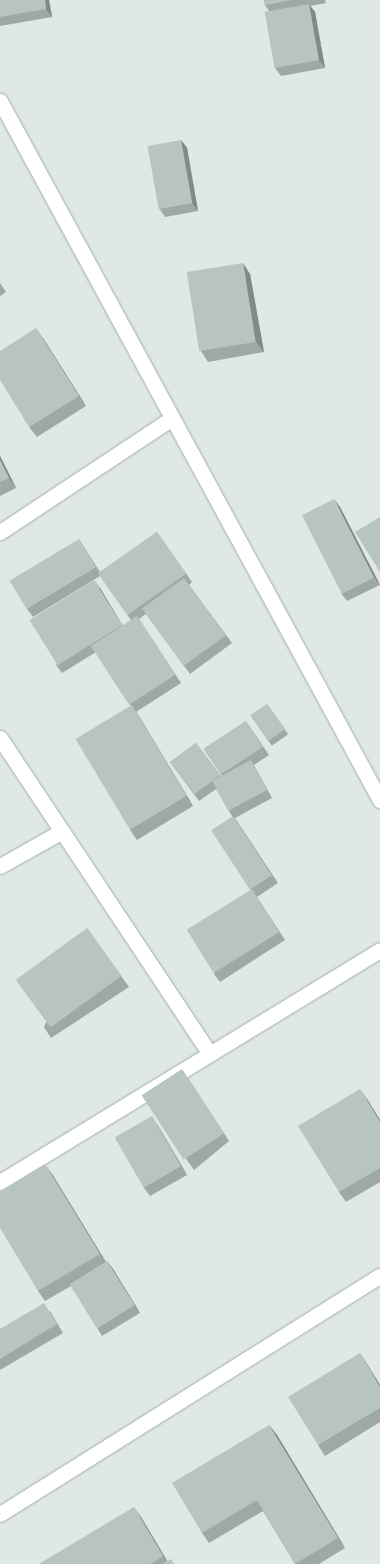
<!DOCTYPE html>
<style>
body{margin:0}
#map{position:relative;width:380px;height:1564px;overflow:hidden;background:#dfe8e3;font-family:"DM Sans",sans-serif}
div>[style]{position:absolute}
.roads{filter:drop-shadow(0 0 1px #a3afa9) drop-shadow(0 0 1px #a3afa9)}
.street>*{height:15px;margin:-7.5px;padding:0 7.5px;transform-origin:7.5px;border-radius:7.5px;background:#fff}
.wall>*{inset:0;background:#9ea9a4;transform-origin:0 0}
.shaded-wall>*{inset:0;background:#818a86}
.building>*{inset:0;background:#b8c5bf;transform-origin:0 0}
span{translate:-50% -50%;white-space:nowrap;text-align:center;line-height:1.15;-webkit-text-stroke:4px #eff5f1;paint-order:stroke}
</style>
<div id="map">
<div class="roads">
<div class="street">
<div style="left:0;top:101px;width:796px;rotate:61.47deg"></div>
<div style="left:0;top:532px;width:206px;rotate:-33.5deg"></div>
<div style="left:0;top:738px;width:379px;rotate:56.4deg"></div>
<div style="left:0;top:866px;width:71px;rotate:-29.4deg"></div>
<div style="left:0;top:1182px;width:445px;rotate:-31.4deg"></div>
<div style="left:0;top:1514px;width:448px;rotate:-32.1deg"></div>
</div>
</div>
<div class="wall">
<div style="clip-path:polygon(0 0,49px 0,52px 17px,0 26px)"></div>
<div style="clip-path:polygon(264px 0,325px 0,326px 3px,310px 6px,315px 12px,325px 68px,281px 76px,275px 68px,269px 11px,265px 5px)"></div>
<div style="clip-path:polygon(181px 140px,187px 148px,198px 211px,165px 217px,159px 208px)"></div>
<div style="clip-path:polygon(250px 274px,264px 352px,208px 362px,201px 351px)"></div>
<div style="clip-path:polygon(0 283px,6px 292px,0 296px)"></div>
<div style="clip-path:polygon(43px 338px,86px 406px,37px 437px,29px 427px)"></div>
<div style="clip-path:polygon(0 456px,16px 488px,0 496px)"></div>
<div style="clip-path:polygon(340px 507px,380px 585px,347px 601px,341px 593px)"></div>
<div style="clip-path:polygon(157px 532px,192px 582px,189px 585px,232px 643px,190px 674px,146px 614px,139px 619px,181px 683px,136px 712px,193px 806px,137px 840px,130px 830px,131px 706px,96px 652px,62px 673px,56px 665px,100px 588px,123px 626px,131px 620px,100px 576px,33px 617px,27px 609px,79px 539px,100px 572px)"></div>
<div style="left:267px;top:704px;width:37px;height:20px;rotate:55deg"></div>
<div style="clip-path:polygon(246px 721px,269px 755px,254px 765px,272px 798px,235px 818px,278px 883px,257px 897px,285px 940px,220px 982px,214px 974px,251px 890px,232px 816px,216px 789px,199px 801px,170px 762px,196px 743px,221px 776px,222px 776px,204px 749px)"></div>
<div style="clip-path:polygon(87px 928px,129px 987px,51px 1038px,44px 1027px)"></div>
<div style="clip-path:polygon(188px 1078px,229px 1141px,194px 1170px,143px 1097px)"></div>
<div style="clip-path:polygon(367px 1099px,380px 1120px,380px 1182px,346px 1202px,339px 1192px)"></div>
<div style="clip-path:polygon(157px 1124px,187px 1175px,150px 1196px,144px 1188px)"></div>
<div style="clip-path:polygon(52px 1174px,106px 1262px,107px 1261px,113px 1269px,140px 1313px,102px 1336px,71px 1286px,45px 1301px,38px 1291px)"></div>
<div style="clip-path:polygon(50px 1311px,63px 1333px,0 1370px,0 1329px)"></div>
<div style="clip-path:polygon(360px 1353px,380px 1385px,380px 1422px,325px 1456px,318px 1445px)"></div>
<div style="clip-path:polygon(269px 1425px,277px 1435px,345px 1548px,319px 1564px,295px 1564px,263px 1511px,209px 1543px,202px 1533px)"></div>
<div style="clip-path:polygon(141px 1517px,167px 1561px,175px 1564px,39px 1564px)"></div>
</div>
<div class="shaded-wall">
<div style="clip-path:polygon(45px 0,49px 0,52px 17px,46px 9px)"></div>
<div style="clip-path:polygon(309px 4px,315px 12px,325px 68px,319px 60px)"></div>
<div style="clip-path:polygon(181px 140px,187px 148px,198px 211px,192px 203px)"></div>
<div style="clip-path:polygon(243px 263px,250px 274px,264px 352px,256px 342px)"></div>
<div style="clip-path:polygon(36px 328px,43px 338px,86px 406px,79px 396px)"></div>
<div style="clip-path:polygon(0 456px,16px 488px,9px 478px,0 460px)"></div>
<div style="clip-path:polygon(334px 499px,340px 507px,380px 585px,374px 577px)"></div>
<div style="clip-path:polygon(94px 580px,100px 588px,127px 633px,122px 625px)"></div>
<div style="clip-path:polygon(132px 705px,139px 716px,193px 806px,186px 796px)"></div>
<div style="clip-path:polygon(360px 1089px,367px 1099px,380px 1120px,380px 1122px)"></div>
<div style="clip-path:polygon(152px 1116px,157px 1124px,187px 1175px,181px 1166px)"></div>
<div style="clip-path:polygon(45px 1164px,52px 1174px,107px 1264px,100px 1254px)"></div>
<div style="clip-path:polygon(107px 1261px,113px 1269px,140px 1313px,134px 1305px)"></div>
<div style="clip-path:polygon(360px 1353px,367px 1364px,380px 1385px,380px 1387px)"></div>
<div style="clip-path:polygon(269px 1425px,277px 1435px,345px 1548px,338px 1538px)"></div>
<div style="clip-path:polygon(134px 1507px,141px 1517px,169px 1564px,163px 1556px)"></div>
</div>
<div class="building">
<div style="clip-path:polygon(0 0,45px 0,46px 9px,0 17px)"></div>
<div style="clip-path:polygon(264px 0,292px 0,265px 5px)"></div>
<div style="left:309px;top:4px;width:57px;height:45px;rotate:80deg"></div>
<div style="left:181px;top:140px;width:64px;height:34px;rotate:80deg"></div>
<div style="left:243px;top:263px;width:80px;height:57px;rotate:81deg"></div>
<div style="clip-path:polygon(36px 328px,79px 396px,29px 427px,0 380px,0 351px)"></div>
<div style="clip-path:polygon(0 460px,9px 478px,0 482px)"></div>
<div style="left:334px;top:499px;width:88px;height:36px;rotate:63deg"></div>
<div style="clip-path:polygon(380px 517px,380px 572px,355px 532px)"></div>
<div style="left:157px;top:532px;width:51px;height:72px;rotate:55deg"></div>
<div style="left:79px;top:539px;width:33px;height:81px;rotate:59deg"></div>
<div style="left:184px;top:578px;width:71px;height:52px;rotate:54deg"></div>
<div style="left:94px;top:580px;width:53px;height:76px;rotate:58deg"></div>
<div style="left:137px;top:616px;width:70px;height:55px;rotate:57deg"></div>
<div style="left:267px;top:704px;width:31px;height:20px;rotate:54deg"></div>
<div style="left:132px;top:705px;width:106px;height:66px;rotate:59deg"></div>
<div style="left:246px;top:721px;width:31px;height:50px;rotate:57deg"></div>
<div style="left:196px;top:743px;width:40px;height:32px;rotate:53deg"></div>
<div style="left:251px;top:760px;width:34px;height:44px;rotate:62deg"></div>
<div style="left:233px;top:816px;width:71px;height:26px;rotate:57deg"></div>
<div style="left:252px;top:889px;width:51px;height:77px;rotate:58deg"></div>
<div style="left:87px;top:928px;width:59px;height:88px;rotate:54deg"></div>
<div style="left:182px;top:1069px;width:77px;height:48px;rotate:57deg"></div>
<div style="clip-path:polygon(360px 1089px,380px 1122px,380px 1168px,339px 1192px,298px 1126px)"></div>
<div style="left:152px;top:1116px;width:58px;height:43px;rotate:60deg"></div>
<div style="clip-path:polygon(45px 1164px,100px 1254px,38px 1291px,0 1228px,0 1191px)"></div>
<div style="left:107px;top:1261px;width:52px;height:44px;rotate:58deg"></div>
<div style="clip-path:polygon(44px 1303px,57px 1324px,0 1359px,0 1329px)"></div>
<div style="clip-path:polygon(360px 1353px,380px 1387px,380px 1408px,318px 1445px,288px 1397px)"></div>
<div style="clip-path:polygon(269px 1425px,338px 1538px,295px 1564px,257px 1500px,202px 1533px,172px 1483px)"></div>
<div style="clip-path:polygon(134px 1507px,163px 1556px,151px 1564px,39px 1564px)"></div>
<div style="clip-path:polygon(171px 1559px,174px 1564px,162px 1564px)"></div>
</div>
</div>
